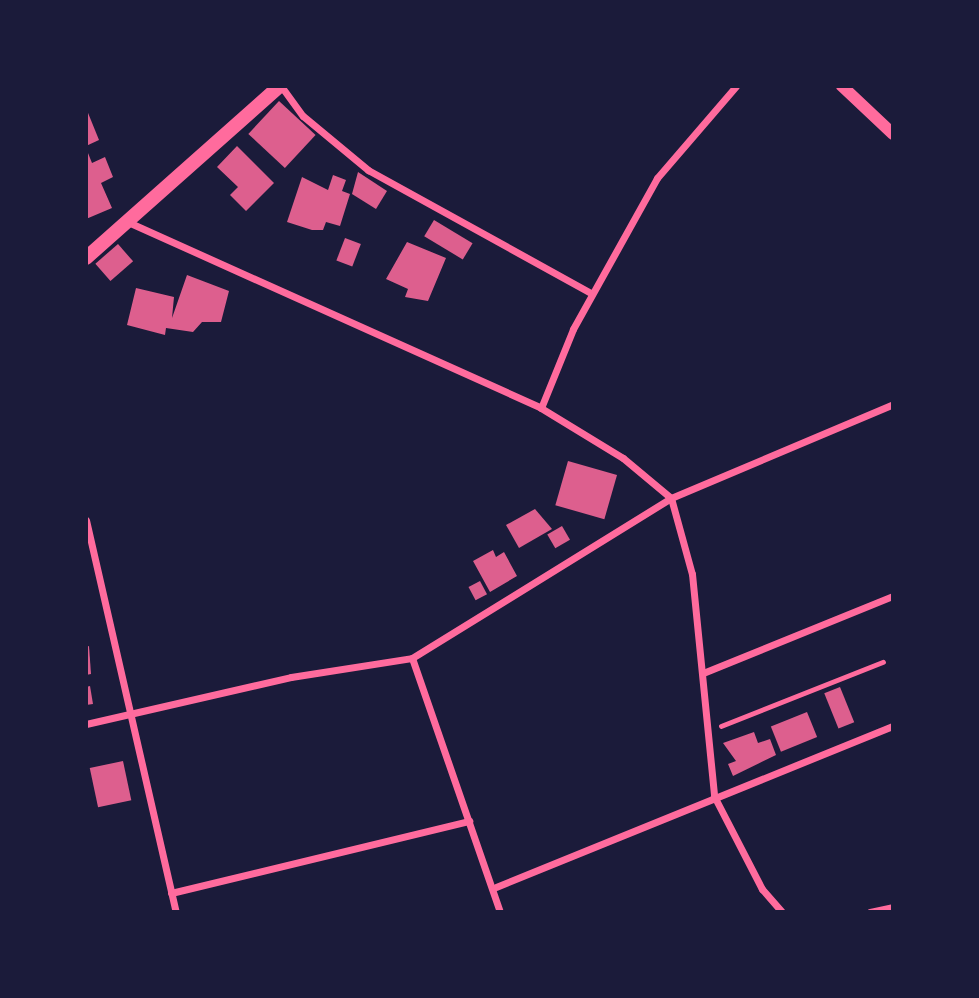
<!DOCTYPE html>
<style>
body{margin:0}
#map{position:relative;width:979px;height:998px;overflow:hidden;background:#1b1b3a;font-family:Cabin,sans-serif}
div>[style]{position:absolute}
.building>*{inset:0;background:#dd5f8e;transform-origin:0 0}
.path>*{height:4.5px;margin:-2.25px;padding:0 2.25px;transform-origin:2.25px;border-radius:2.25px;background:#ff6b9d}
.minor>*{height:7px;margin:-3.5px;padding:0 3.5px;transform-origin:3.5px;border-radius:3.5px;background:#ff6b9d}
.tertiary>*{height:12px;margin:-6px;padding:0 6px;transform-origin:6px;border-radius:6px;background:#ff6b9d}
.secondary>*{height:14px;margin:-7px;padding:0 7px;transform-origin:7px;border-radius:7px;background:#ff6b9d}
span{translate:-50% -50%;white-space:nowrap;text-align:center;line-height:1.15;-webkit-text-stroke:7px #1b1b3a;paint-order:stroke}
.frame{position:absolute;inset:0;border:88px solid #1b1b3a;pointer-events:none}
</style>
<div id="map">
<div class="building">
<div style="left:279px;top:101px;width:50px;height:45px;rotate:43deg"></div>
<div style="clip-path:polygon(86px 108px,99px 140px,86px 146px)"></div>
<div style="clip-path:polygon(237px 146px,274px 183px,246px 211px,230px 195px,238px 187px,217px 167px)"></div>
<div style="clip-path:polygon(86px 148px,92px 163px,105px 157px,113px 177px,101px 183px,112px 208px,86px 219px)"></div>
<div style="clip-path:polygon(358px 172px,387px 191px,376px 209px,352px 194px)"></div>
<div style="clip-path:polygon(333px 175px,346px 180px,342px 191px,350px 194px,340px 226px,326px 222px,323px 230px,312px 230px,287px 222px,302px 177px,328px 190px)"></div>
<div style="left:434px;top:220px;width:45px;height:19px;rotate:31deg"></div>
<div style="left:345px;top:238px;width:17px;height:24px;rotate:21deg"></div>
<div style="clip-path:polygon(407px 242px,446px 258px,428px 301px,405px 297px,408px 289px,386px 279px)"></div>
<div style="left:118px;top:244px;width:23px;height:30px;rotate:49deg"></div>
<div style="clip-path:polygon(187px 275px,229px 291px,221px 322px,202px 322px,193px 332px,166px 328px,165px 335px,127px 325px,136px 288px,174px 297px,172px 318px)"></div>
<div style="left:568px;top:461px;width:51px;height:46px;rotate:16deg"></div>
<div style="clip-path:polygon(535px 509px,552px 529px,519px 548px,506px 525px)"></div>
<div style="left:562px;top:526px;width:16px;height:17px;rotate:60deg"></div>
<div style="clip-path:polygon(493px 550px,496px 557px,504px 552px,517px 576px,490px 592px,473px 561px)"></div>
<div style="left:480px;top:581px;width:15px;height:13px;rotate:62deg"></div>
<div style="clip-path:polygon(89px 646px,91px 674px,86px 675px,86px 647px)"></div>
<div style="clip-path:polygon(90px 686px,93px 704px,86px 705px,86px 687px)"></div>
<div style="left:840px;top:687px;width:38px;height:17px;rotate:68deg"></div>
<div style="left:807px;top:712px;width:27px;height:39px;rotate:68deg"></div>
<div style="clip-path:polygon(754px 732px,758px 743px,770px 739px,776px 755px,733px 776px,728px 764px,736px 761px,723px 743px)"></div>
<div style="left:123px;top:761px;width:40px;height:34px;rotate:78deg"></div>
</div>
<div class="path">
<div style="left:721px;top:726px;width:174px;rotate:-21.6deg"></div>
</div>
<div class="minor">
<div style="left:281px;top:86px;width:37px;rotate:54deg"></div>
<div style="left:303px;top:116px;width:85px;rotate:39.7deg"></div>
<div style="left:368px;top:170px;width:255px;rotate:28.9deg"></div>
<div style="left:128px;top:222px;width:453px;rotate:24.2deg"></div>
<div style="left:541px;top:408px;width:96px;rotate:31.4deg"></div>
<div style="left:623px;top:458px;width:62px;rotate:39.8deg"></div>
<div style="left:671px;top:498px;width:79px;rotate:74.6deg"></div>
<div style="left:692px;top:574px;width:223px;rotate:84.3deg"></div>
<div style="left:714px;top:796px;width:105px;rotate:62.7deg"></div>
<div style="left:762px;top:889px;width:30px;rotate:49deg"></div>
<div style="left:541px;top:408px;width:85px;rotate:-67.9deg"></div>
<div style="left:573px;top:329px;width:173px;rotate:-60.9deg"></div>
<div style="left:657px;top:178px;width:121px;rotate:-49.3deg"></div>
<div style="left:86px;top:520px;width:402px;rotate:77.1deg"></div>
<div style="left:412px;top:658px;width:269px;rotate:70.9deg"></div>
<div style="left:703px;top:673px;width:205px;rotate:-22.1deg"></div>
<div style="left:86px;top:724px;width:210px;rotate:-12.9deg"></div>
<div style="left:291px;top:677px;width:122px;rotate:-8.9deg"></div>
<div style="left:412px;top:658px;width:304px;rotate:-31.7deg"></div>
<div style="left:671px;top:498px;width:241px;rotate:-22.9deg"></div>
<div style="left:496px;top:887px;width:428px;rotate:-22.1deg"></div>
<div style="left:171px;top:893px;width:307px;rotate:-13.6deg"></div>
<div style="left:870px;top:912px;width:24px;rotate:-12deg"></div>
</div>
<div class="tertiary">
<div style="left:842px;top:86px;width:70px;rotate:43.3deg"></div>
</div>
<div class="secondary">
<div style="left:86px;top:258px;width:259px;rotate:-41.6deg"></div>
</div>
<div class="frame"></div>
</div>
